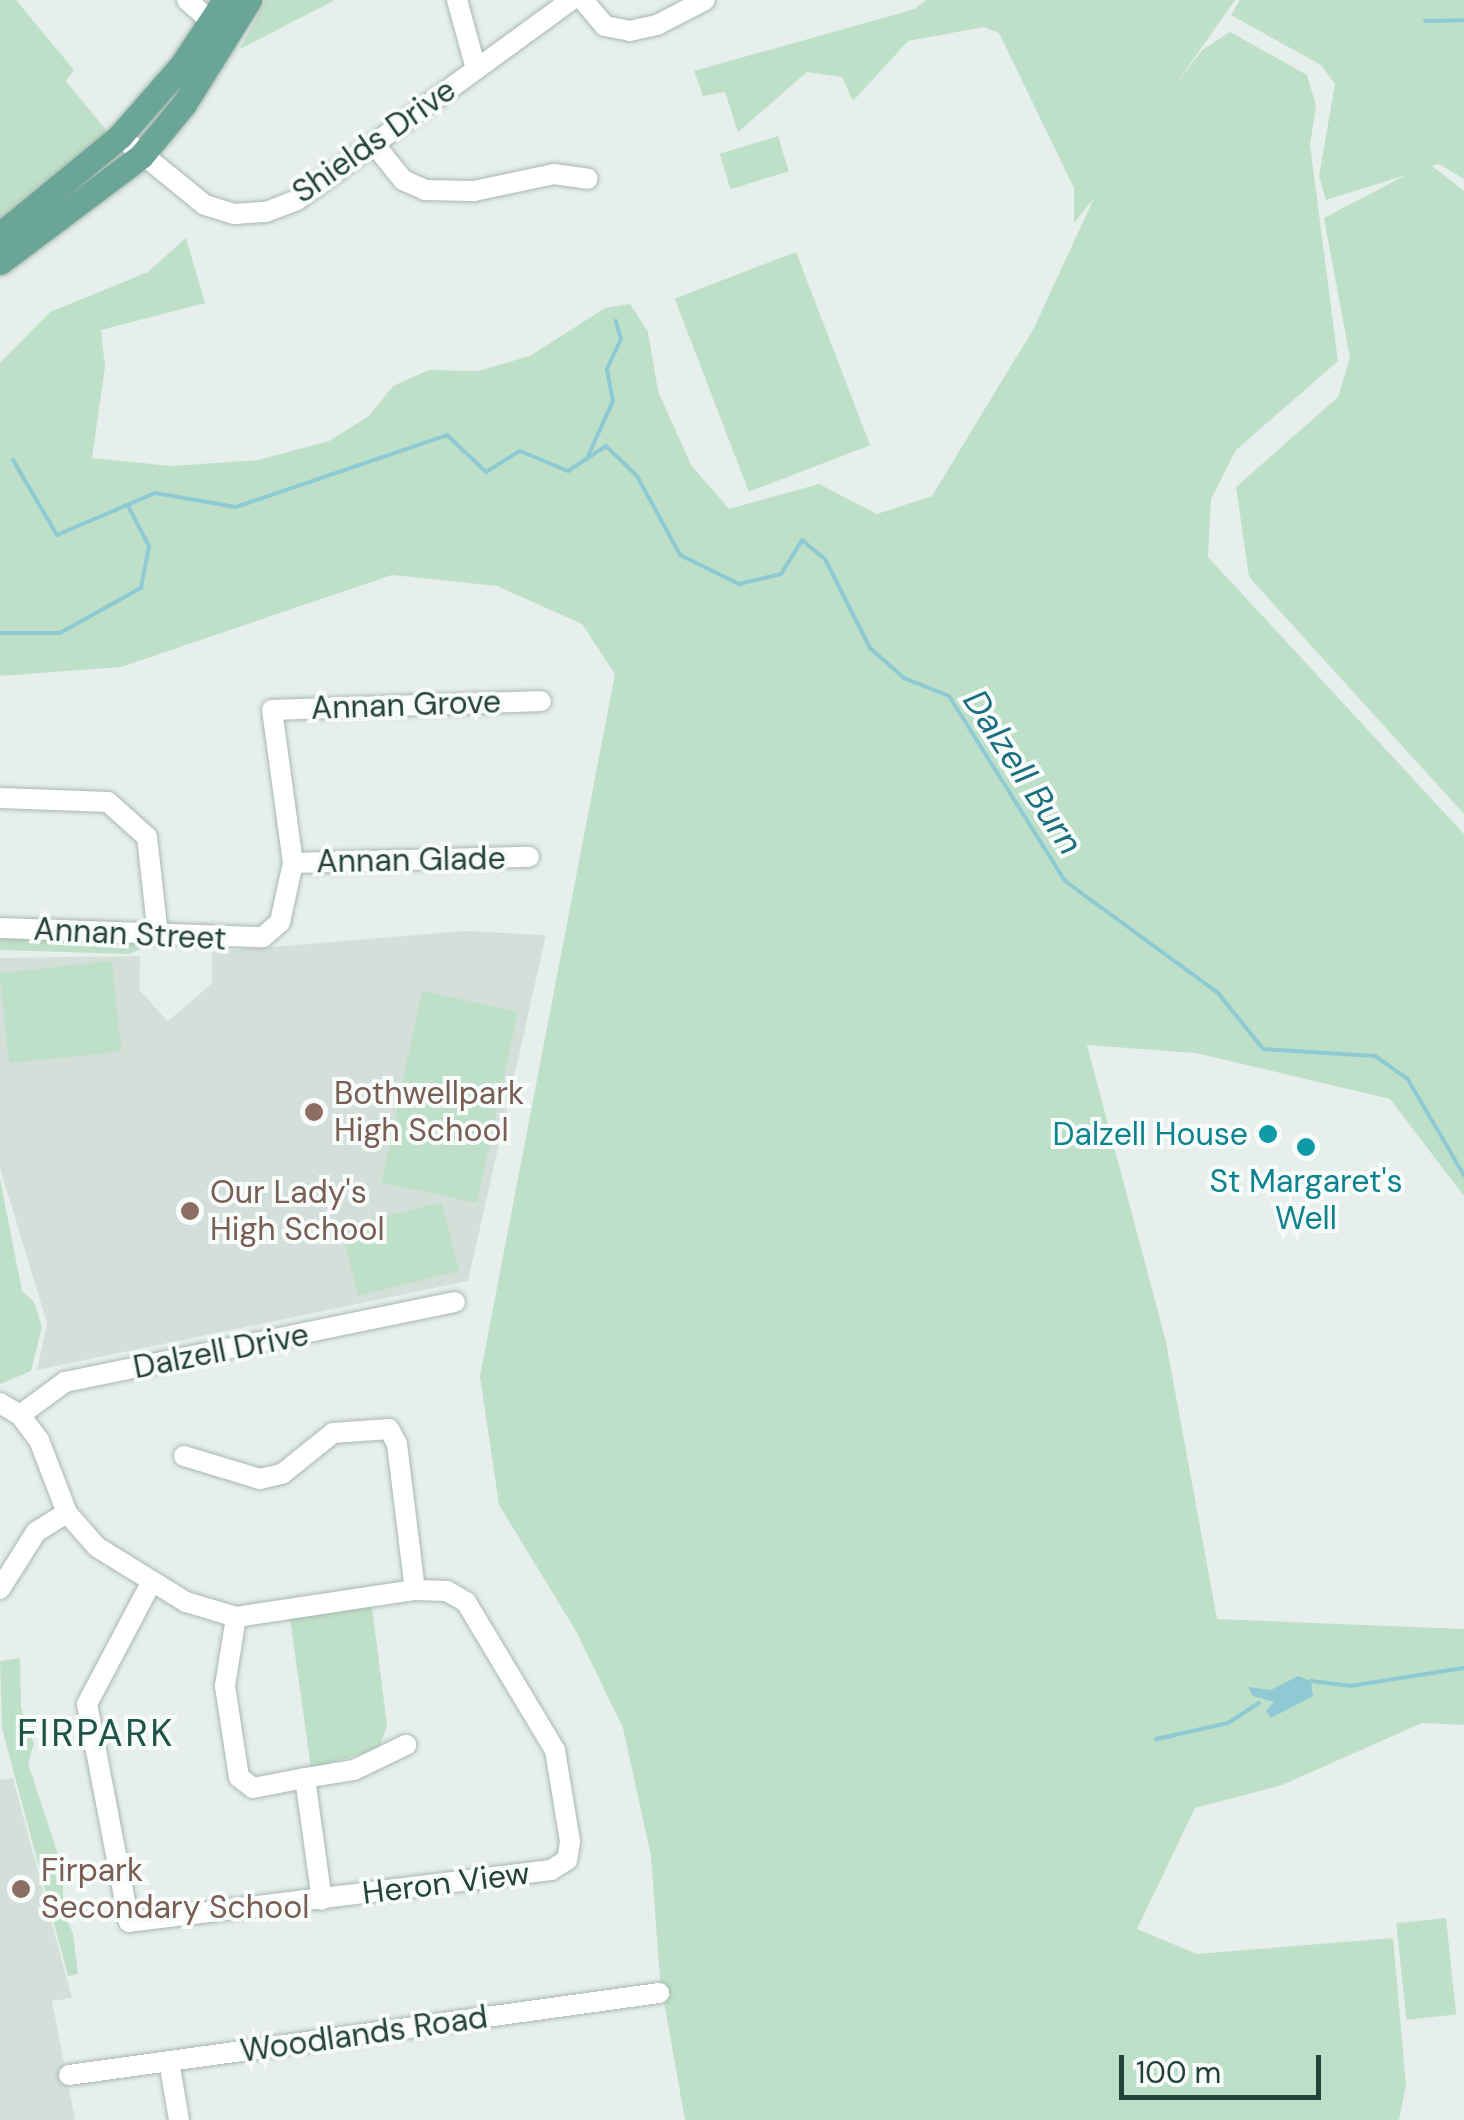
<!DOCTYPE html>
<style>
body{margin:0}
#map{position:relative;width:1464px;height:2120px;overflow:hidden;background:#e6efeb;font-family:"DM Sans",sans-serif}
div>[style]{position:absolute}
.built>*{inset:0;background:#d4dfda}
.green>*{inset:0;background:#bfe0c8;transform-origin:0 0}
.water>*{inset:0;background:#8ec9d4}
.stream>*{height:4px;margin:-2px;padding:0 2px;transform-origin:2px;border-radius:2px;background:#8ec9d4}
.roads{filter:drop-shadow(0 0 2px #a8b8b2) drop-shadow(0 0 2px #a8b8b2)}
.minor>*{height:20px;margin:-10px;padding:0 10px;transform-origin:10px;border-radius:10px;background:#fff}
.major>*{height:25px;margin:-12.5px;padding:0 12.5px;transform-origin:12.5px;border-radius:12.5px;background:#6aa596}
.dots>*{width:28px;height:28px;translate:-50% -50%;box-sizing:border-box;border:5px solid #f7fbf9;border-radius:50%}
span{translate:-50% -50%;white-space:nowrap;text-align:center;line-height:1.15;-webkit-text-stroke:8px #f7fbf9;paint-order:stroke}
.street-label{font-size:32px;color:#24423a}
.education-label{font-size:32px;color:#785e54}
.left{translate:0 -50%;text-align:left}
.culture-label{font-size:32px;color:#0d838f}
.right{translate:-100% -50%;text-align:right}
.water-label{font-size:35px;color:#1c6f80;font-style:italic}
.quarter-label{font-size:38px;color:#1f5548;letter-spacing:2.5px}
.scale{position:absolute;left:1119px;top:2055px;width:202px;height:45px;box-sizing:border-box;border:5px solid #24423a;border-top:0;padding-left:12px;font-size:30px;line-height:35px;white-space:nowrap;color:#24423a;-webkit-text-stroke:8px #f7fbf9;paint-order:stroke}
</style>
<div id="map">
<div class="built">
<div style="clip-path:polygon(464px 931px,546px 935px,468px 1281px,37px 1370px,47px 1323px,0 1168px,0 958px,140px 956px,139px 990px,168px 1021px,212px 983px,212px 952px)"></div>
<div style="clip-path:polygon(13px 1778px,72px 1998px,52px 2001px,75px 2120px,0 2120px,0 1780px)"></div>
</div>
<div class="green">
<div style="clip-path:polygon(0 0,16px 0,74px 70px,66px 81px,110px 135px,0 222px)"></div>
<div style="clip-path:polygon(266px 0,335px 0,240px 49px)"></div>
<div style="clip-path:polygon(926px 0,1235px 0,1174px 87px,1202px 50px,1230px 32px,1307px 75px,1316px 106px,1310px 145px,1338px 361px,1236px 450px,1211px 499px,1208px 557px,1464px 834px,1464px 1196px,1390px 1099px,1196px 1053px,1087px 1045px,1166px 1342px,1217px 1619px,1464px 1629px,1464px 1725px,1422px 1723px,1282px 1785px,1195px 1808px,1137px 1929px,1197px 1954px,1393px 1938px,1406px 2085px,1399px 2120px,685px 2120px,660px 1979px,651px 1856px,623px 1728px,576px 1631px,499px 1505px,480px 1376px,615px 674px,582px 624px,497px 586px,392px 575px,121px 667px,0 676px,0 363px,50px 312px,148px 272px,186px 238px,205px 303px,101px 330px,105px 367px,92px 458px,171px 466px,258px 460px,329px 441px,369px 416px,393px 386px,429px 370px,478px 371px,530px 356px,605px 308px,630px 304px,648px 332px,658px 391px,691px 465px,729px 509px,819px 484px,877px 514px,932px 496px,1034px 328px,1094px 198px,1074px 223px,1074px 188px,999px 33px,984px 27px,908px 41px,853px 101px,842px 77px,807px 72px,738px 132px,725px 92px,703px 96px,694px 71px,915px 9px)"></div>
<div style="clip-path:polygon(1240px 0,1464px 0,1464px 179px,1439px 164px,1432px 166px,1464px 191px,1464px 814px,1249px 577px,1236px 487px,1338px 397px,1350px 358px,1324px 218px,1406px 175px,1326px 200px,1319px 176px,1335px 84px,1321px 65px,1231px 15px)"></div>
<div style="left:778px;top:136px;width:37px;height:61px;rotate:73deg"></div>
<div style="left:796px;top:252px;width:207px;height:130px;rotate:69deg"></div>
<div style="clip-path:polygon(0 937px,31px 939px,156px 943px,129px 954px,0 950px)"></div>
<div style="left:112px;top:961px;width:91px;height:113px;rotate:84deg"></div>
<div style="left:422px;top:991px;width:98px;height:196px;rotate:12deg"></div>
<div style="clip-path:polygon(0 1179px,22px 1291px,34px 1302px,42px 1327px,31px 1371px,0 1384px)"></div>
<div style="left:442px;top:1202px;width:71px;height:104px;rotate:76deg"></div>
<div style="clip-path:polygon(371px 1600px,387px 1725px,379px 1749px,311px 1768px,289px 1611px)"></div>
<div style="clip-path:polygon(20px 1658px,21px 1708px,34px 1744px,28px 1763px,63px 1870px,63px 1911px,73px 1933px,78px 1974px,68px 1976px,2px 1728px,0 1661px)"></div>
<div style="left:1446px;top:1918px;width:97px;height:50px;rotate:84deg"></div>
</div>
<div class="water">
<div style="clip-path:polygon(1298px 1676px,1311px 1681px,1313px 1696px,1271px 1718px,1266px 1711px,1274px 1702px,1253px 1696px,1248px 1687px,1271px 1690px)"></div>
</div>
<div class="stream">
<div style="left:1425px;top:21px;width:39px;rotate:-1deg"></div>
<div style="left:588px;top:456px;width:60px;rotate:-65.6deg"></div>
<div style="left:613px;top:401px;width:33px;rotate:-101deg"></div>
<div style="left:607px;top:369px;width:33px;rotate:-65deg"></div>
<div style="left:621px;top:339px;width:19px;rotate:-106deg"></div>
<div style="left:13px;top:460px;width:87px;rotate:59.6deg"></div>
<div style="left:57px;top:535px;width:107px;rotate:-23.2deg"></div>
<div style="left:155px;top:493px;width:82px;rotate:9.8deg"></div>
<div style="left:236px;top:507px;width:223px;rotate:-18.8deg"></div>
<div style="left:447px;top:435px;width:54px;rotate:43.5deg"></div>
<div style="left:486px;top:472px;width:40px;rotate:-32deg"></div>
<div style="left:520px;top:451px;width:52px;rotate:22.6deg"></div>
<div style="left:568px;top:471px;width:45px;rotate:-33.3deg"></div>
<div style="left:606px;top:446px;width:43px;rotate:44.1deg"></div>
<div style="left:637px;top:476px;width:90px;rotate:61.4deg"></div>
<div style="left:680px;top:555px;width:66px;rotate:26.2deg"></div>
<div style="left:739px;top:584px;width:43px;rotate:-13.4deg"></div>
<div style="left:781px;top:574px;width:40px;rotate:-58deg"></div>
<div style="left:802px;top:540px;width:30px;rotate:40deg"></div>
<div style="left:825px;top:559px;width:100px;rotate:63.2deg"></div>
<div style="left:870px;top:648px;width:45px;rotate:41.4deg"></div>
<div style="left:904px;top:678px;width:48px;rotate:21.8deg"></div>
<div style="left:949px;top:696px;width:218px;rotate:57.9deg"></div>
<div style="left:1065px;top:881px;width:190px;rotate:36.2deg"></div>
<div style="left:1218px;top:993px;width:72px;rotate:51.2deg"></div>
<div style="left:1263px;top:1049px;width:112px;rotate:3.6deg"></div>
<div style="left:1375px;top:1056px;width:39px;rotate:35deg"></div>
<div style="left:1407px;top:1078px;width:113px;rotate:59.6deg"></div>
<div style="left:0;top:633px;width:60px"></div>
<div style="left:60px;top:633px;width:93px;rotate:-29.1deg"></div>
<div style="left:141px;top:588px;width:43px;rotate:-79.2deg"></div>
<div style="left:149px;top:546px;width:45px;rotate:-117.7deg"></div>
<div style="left:1311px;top:1681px;width:39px;rotate:7deg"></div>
<div style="left:1350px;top:1686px;width:115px;rotate:-9deg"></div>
<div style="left:1173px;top:1736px;width:17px;rotate:170deg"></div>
<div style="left:1156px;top:1739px;width:74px;rotate:-12.5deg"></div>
<div style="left:1228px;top:1723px;width:37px;rotate:-33deg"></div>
</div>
<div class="roads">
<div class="minor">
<div style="left:187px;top:0;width:43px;rotate:41.2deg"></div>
<div style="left:457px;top:0;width:72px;rotate:74.6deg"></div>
<div style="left:583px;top:0;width:34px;rotate:50deg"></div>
<div style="left:605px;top:26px;width:25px;rotate:11deg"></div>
<div style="left:630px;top:31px;width:28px;rotate:-13deg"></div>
<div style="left:657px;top:25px;width:54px;rotate:-27.5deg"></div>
<div style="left:120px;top:136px;width:109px;rotate:39.1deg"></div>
<div style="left:205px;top:205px;width:31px;rotate:17deg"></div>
<div style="left:235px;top:214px;width:31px;rotate:-4deg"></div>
<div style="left:266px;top:212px;width:33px;rotate:-21deg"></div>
<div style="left:297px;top:200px;width:339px;rotate:-36.1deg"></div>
<div style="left:374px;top:144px;width:46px;rotate:51.1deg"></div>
<div style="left:403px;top:180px;width:24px;rotate:24deg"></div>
<div style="left:425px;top:190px;width:49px;rotate:1.2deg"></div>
<div style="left:474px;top:191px;width:82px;rotate:-12deg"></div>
<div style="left:554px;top:174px;width:34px;rotate:8deg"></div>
<div style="left:0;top:798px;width:108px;rotate:2.1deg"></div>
<div style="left:108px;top:802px;width:52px;rotate:41.9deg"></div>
<div style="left:147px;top:837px;width:99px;rotate:83.6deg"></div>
<div style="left:293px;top:863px;width:236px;rotate:-1.5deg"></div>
<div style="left:0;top:928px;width:263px;rotate:2deg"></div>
<div style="left:263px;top:937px;width:23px;rotate:-41deg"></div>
<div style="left:280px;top:922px;width:60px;rotate:-77.6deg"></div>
<div style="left:293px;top:863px;width:154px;rotate:-97.8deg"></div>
<div style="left:272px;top:710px;width:269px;rotate:-1.9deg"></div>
<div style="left:0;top:1403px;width:23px;rotate:31deg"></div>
<div style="left:20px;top:1415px;width:56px;rotate:-36.3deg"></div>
<div style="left:65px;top:1382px;width:398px;rotate:-11.6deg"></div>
<div style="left:20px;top:1415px;width:31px;rotate:53deg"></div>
<div style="left:39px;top:1440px;width:78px;rotate:69deg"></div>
<div style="left:67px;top:1513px;width:45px;rotate:48.6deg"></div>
<div style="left:97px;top:1547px;width:105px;rotate:31.7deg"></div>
<div style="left:186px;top:1602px;width:52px;rotate:16.7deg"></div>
<div style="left:236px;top:1617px;width:181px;rotate:-8.6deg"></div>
<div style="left:415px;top:1590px;width:32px;rotate:2deg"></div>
<div style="left:447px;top:1591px;width:22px;rotate:30deg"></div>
<div style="left:466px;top:1602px;width:173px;rotate:59deg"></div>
<div style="left:555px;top:1750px;width:93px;rotate:80.7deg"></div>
<div style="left:570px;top:1842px;width:18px;rotate:99deg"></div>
<div style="left:567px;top:1860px;width:19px;rotate:148deg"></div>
<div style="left:551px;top:1870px;width:425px;rotate:173deg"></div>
<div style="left:129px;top:1922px;width:222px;rotate:-100.9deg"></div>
<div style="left:87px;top:1704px;width:135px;rotate:-62.1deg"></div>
<div style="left:184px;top:1456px;width:79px;rotate:16.8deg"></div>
<div style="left:260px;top:1479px;width:23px;rotate:-13deg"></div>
<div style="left:282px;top:1474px;width:65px;rotate:-38.8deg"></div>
<div style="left:333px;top:1433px;width:56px;rotate:-4.1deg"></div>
<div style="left:389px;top:1429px;width:17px;rotate:62deg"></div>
<div style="left:397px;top:1444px;width:147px;rotate:83deg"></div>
<div style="left:0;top:1589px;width:67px;rotate:-57.7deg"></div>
<div style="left:36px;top:1532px;width:36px;rotate:-32deg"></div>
<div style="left:236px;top:1617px;width:70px;rotate:99.1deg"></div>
<div style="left:225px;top:1686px;width:92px;rotate:81.3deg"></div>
<div style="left:239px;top:1777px;width:18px;rotate:38deg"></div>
<div style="left:253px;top:1788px;width:53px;rotate:-10.9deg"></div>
<div style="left:305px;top:1778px;width:123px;rotate:82.1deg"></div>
<div style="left:305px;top:1778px;width:50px;rotate:-9.3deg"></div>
<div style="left:354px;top:1770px;width:58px;rotate:-25.7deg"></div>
<div style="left:169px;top:2061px;width:60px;rotate:80.4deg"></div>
<div style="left:69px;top:2075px;width:596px;rotate:-7.91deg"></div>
</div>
<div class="major">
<div style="left:0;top:235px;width:156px;rotate:-39.5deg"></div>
<div style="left:120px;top:136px;width:94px;rotate:-48.9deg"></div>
<div style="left:182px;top:65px;width:78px;rotate:-56.5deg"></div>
<div style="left:0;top:262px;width:176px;rotate:-36.9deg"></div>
<div style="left:141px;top:156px;width:67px;rotate:-50.4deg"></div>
<div style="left:184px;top:104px;width:123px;rotate:-58deg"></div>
</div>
</div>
<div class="dots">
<div style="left:314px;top:1112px;background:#8d6e63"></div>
<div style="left:1268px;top:1134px;background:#0f9aa8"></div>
<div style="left:1306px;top:1147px;background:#0f9aa8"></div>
<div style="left:190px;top:1211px;background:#8d6e63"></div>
<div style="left:21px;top:1889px;background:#8d6e63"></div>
</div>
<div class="street-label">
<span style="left:374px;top:141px;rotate:-35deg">Shields Drive</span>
<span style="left:406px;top:705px;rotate:-2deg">Annan Grove</span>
<span style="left:411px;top:860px;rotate:-1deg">Annan Glade</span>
<span style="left:130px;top:934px;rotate:3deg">Annan Street</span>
<span style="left:221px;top:1351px;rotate:-11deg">Dalzell Drive</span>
<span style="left:446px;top:1883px;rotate:-7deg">Heron View</span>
<span style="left:364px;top:2034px;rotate:-8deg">Woodlands Road</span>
</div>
<div class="education-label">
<span class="left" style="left:334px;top:1112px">Bothwellpark<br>High School</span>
<span class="left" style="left:210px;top:1211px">Our Lady's<br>High School</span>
<span class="left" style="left:41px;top:1889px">Firpark<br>Secondary School</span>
</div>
<div class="culture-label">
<span class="right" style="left:1248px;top:1134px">Dalzell House</span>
<span style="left:1306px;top:1200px">St Margaret's<br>Well</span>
</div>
<div class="water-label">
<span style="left:1023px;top:772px;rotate:57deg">Dalzell Burn</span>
</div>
<div class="quarter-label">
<span style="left:96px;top:1734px">FIRPARK</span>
</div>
<div class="scale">100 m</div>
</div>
